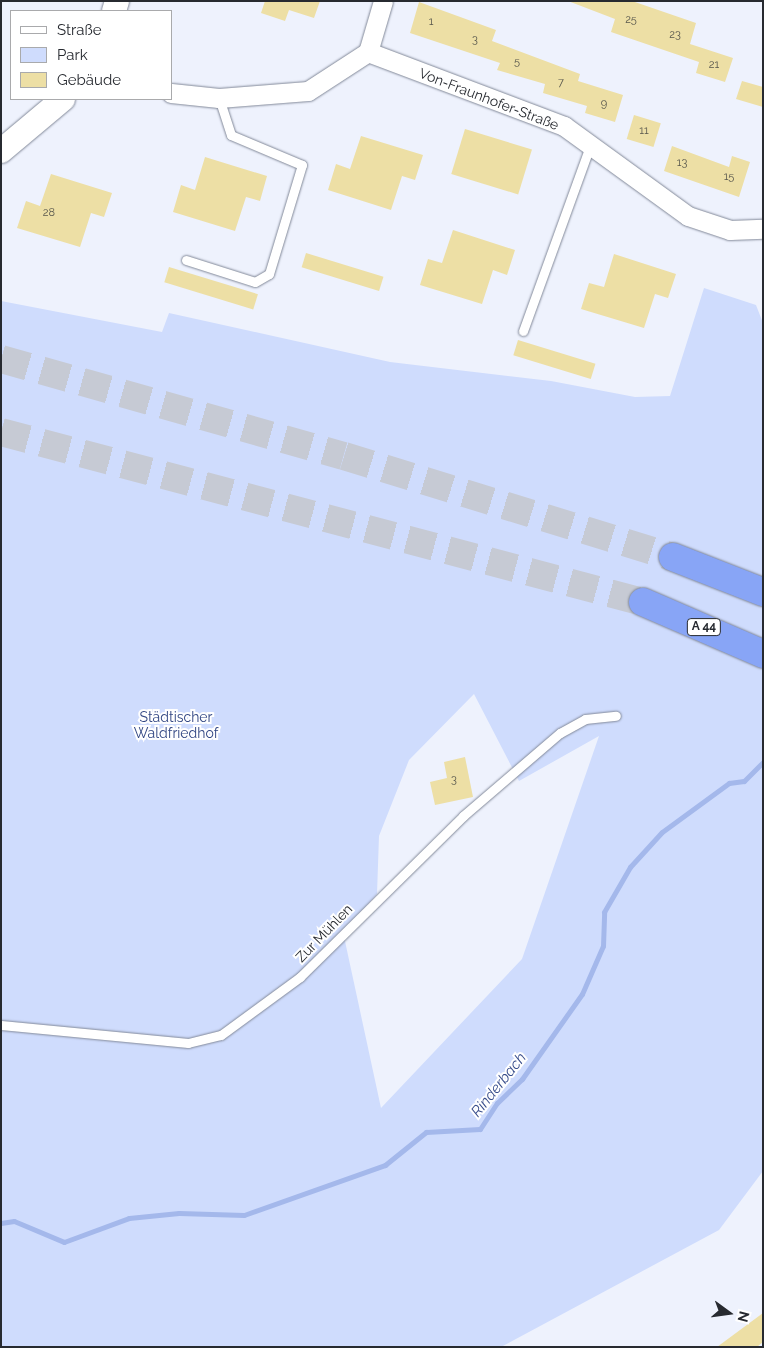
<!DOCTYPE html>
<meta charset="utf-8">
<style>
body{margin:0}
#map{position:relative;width:764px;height:1348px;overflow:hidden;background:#eef2fd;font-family:Raleway,sans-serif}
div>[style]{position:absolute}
.green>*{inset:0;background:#cfdcfd}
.stream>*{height:5px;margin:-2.5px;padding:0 2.5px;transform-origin:2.5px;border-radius:2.5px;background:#a4b8eb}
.building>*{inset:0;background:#eddfa5;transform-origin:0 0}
.motorway-tunnel>*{height:28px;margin-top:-14px;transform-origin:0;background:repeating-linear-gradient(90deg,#c6cad4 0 28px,transparent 0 42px)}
.roads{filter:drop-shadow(0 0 1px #828999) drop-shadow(0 0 1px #828999)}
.service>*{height:9px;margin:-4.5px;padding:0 4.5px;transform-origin:4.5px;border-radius:4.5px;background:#fff}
.minor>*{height:19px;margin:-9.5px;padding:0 9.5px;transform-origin:9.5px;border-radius:9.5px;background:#fff}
.tertiary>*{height:24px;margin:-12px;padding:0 12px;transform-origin:12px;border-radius:12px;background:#fff}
.motorway>*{height:28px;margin:-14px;padding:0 14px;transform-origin:14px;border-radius:14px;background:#88a5f6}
span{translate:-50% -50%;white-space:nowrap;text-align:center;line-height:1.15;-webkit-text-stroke:4px #fff;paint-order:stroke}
.number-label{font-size:11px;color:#58574d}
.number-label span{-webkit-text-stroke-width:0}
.shield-label span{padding:1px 4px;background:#fff;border:1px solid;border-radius:4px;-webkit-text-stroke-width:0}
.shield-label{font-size:12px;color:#272a30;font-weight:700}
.street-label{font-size:14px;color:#272a30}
.park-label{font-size:14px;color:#314683}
.water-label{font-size:15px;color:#384d8c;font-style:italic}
.frame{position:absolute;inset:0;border:2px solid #272a30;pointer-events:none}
.legend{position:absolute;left:10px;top:10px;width:162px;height:90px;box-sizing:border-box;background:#fff;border:1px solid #a9aaac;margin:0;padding:6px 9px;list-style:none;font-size:15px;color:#272a30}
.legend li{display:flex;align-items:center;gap:10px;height:25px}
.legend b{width:25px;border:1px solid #a9aaac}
.north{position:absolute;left:704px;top:1288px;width:50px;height:50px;-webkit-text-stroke:4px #fff;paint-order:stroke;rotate:104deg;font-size:14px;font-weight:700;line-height:20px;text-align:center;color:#272a30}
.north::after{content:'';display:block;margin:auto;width:18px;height:22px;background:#272a30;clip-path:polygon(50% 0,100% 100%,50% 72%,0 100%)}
</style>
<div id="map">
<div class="green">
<div style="clip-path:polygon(evenodd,704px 288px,756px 305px,763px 323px,763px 1171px,719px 1230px,501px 1347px,1px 1347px,1px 301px,162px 332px,169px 313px,390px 362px,551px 381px,635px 397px,670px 396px,704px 288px,474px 694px,519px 781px,599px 736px,522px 959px,381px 1108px,343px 932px,377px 894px,379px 836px,409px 760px,474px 694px)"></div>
</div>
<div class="stream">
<div style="left:1px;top:1223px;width:13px;rotate:-9deg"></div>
<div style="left:14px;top:1221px;width:54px;rotate:22.8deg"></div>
<div style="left:64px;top:1242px;width:69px;rotate:-20.3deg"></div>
<div style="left:129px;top:1218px;width:50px;rotate:-5.7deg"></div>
<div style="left:179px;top:1213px;width:65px;rotate:1.8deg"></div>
<div style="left:244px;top:1215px;width:150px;rotate:-19.5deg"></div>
<div style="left:385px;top:1165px;width:53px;rotate:-38.8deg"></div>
<div style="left:426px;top:1132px;width:54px;rotate:-3.2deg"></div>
<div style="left:480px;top:1129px;width:31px;rotate:-57deg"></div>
<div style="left:497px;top:1103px;width:35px;rotate:-44deg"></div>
<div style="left:522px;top:1079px;width:104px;rotate:-54.8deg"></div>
<div style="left:582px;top:994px;width:52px;rotate:-66.4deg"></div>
<div style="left:603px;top:946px;width:34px;rotate:-88deg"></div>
<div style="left:604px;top:912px;width:52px;rotate:-60deg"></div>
<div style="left:630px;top:867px;width:47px;rotate:-47.6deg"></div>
<div style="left:662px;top:832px;width:83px;rotate:-36.2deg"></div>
<div style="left:729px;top:783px;width:15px;rotate:-8deg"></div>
<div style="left:744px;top:781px;width:27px;rotate:-45deg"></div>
</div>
<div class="building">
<div style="clip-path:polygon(265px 1px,320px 1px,314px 18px,289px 10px,285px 21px,261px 13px)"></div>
<div style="clip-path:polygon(568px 1px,632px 1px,696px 23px,690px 44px,733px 58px,725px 82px,696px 73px,699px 62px,611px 32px,615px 19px)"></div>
<div style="clip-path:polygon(419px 2px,496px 30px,492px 41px,580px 74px,578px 81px,623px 95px,615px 122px,585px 113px,587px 106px,543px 93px,545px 84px,497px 70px,500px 63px,410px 33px)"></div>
<div style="clip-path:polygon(742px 81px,763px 87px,763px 107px,736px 99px)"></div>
<div style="left:634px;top:115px;width:28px;height:25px;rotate:17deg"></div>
<div style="left:465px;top:129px;width:70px;height:47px;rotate:17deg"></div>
<div style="clip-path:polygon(361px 136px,423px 155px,415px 180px,402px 176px,391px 210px,328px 190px,336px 164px,350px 169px)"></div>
<div style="clip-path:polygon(672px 146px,729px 167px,732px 156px,750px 162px,739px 197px,664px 171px)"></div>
<div style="clip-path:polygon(205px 157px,267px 176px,260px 201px,246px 197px,235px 231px,173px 212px,181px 185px,195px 190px)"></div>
<div style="clip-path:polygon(51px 174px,112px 193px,104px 217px,91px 213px,80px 247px,17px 228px,26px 201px,40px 206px)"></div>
<div style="clip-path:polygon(453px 230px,515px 250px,507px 275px,493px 270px,482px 304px,420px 285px,428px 259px,442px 263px)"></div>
<div style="left:306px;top:253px;width:81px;height:15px;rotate:17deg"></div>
<div style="clip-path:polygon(614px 254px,676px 274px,668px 298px,655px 294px,644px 328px,581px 309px,589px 283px,604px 287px)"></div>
<div style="left:169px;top:267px;width:93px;height:16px;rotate:17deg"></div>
<div style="left:518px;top:340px;width:81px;height:16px;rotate:17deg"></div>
<div style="clip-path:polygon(465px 757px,473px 797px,435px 805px,430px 782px,447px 778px,444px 762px)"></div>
<div style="clip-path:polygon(763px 1313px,763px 1342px,757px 1347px,717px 1347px)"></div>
</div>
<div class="motorway-tunnel">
<div style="left:1px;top:359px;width:356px;rotate:15.8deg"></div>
<div style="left:344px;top:456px;width:344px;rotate:17.1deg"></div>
<div style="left:1px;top:432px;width:664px;rotate:14.83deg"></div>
</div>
<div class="roads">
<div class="service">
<div style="left:186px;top:260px;width:72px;rotate:17.7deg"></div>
<div style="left:255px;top:282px;width:16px;rotate:-30deg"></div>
<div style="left:269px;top:274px;width:114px;rotate:-73.2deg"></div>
<div style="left:302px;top:165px;width:77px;rotate:-157.1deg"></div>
<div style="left:231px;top:135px;width:39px;rotate:-108deg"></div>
<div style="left:523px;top:331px;width:200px;rotate:-70.1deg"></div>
<div style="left:1px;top:1025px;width:188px;rotate:5.5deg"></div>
<div style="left:188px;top:1043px;width:34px;rotate:-14deg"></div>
<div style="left:221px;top:1035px;width:98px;rotate:-36.3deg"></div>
<div style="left:300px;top:977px;width:229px;rotate:-44.6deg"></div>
<div style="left:463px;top:816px;width:128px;rotate:-40.6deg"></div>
<div style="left:560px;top:733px;width:29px;rotate:-29deg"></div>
<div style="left:585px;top:719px;width:31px;rotate:-6deg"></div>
</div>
<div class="minor">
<div style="left:368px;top:52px;width:210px;rotate:20.7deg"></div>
<div style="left:564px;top:126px;width:153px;rotate:36deg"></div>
<div style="left:688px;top:216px;width:44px;rotate:18.4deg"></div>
<div style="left:730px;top:230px;width:33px;rotate:-2deg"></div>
<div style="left:171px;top:93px;width:48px;rotate:5.9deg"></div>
<div style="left:219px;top:98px;width:89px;rotate:-4.5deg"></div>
<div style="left:308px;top:91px;width:72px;rotate:-33deg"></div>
<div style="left:368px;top:52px;width:53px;rotate:-73.6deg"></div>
</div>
<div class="tertiary">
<div style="left:114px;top:11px;width:10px;rotate:-73deg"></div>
<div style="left:1px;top:151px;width:81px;rotate:-40deg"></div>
</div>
<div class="motorway">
<div style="left:673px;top:557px;width:97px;rotate:21.3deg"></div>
<div style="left:643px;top:602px;width:131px;rotate:23.4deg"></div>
</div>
</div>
<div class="number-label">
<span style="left:631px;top:20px">25</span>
<span style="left:431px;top:22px">1</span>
<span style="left:675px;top:35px">23</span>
<span style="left:475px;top:40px">3</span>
<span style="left:517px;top:62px">5</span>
<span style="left:714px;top:65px">21</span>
<span style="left:561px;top:83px">7</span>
<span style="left:604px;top:104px">9</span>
<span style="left:644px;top:131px">11</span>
<span style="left:682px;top:163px">13</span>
<span style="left:729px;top:177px">15</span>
<span style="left:49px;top:213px">28</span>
<span style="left:454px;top:780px">3</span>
</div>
<div class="shield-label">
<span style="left:704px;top:627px">A 44</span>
</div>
<div class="street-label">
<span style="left:489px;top:99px;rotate:21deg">Von-Fraunhofer-Straße</span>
<span style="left:324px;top:933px;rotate:-46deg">Zur Mühlen</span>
</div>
<div class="park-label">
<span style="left:176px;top:725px">Städtischer<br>Waldfriedhof</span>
</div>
<div class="water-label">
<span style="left:499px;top:1085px;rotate:-51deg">Rinderbach</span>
</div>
<div class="frame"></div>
<ul class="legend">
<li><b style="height:6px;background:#fff"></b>Straße</li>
<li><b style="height:14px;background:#cfdcfd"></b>Park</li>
<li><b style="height:14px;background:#eddfa5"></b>Gebäude</li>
</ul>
<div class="north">N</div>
</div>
